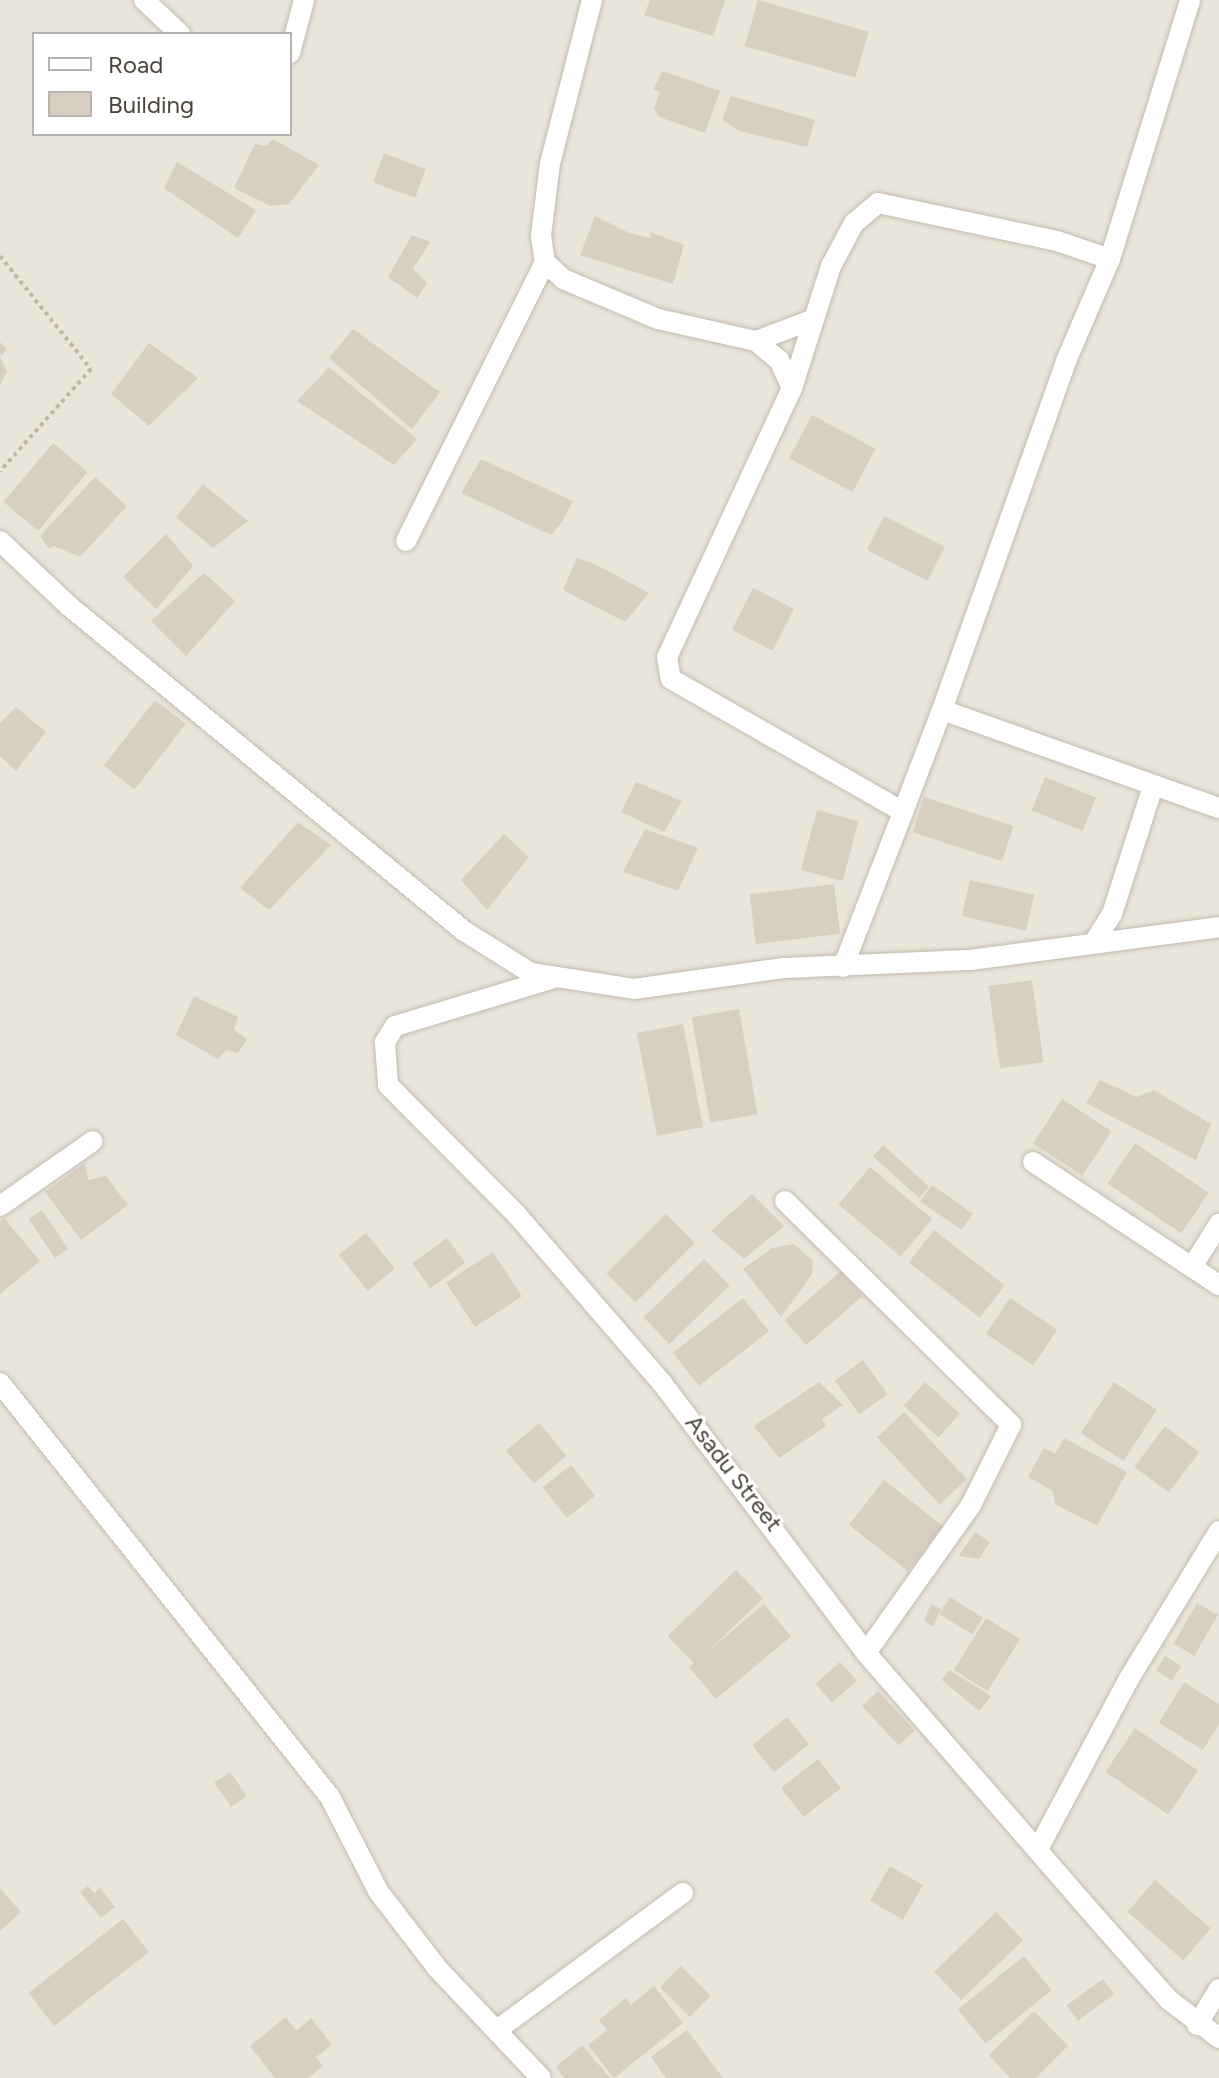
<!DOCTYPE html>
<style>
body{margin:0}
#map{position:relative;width:1219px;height:2078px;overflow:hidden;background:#f6f3ec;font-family:Figtree,sans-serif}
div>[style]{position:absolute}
.residential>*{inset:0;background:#eae5da}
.building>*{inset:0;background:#d8cfc1;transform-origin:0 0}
.path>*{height:4px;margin-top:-2px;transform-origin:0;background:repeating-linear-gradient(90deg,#c4b79f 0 4px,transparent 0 8px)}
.roads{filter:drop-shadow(0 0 2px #c2bbae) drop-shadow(0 0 2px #c2bbae)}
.street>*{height:20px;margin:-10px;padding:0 10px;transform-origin:10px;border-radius:10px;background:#fff}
span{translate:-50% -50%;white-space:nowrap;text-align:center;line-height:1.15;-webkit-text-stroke:6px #fff;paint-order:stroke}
.street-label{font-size:24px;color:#4b4439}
.legend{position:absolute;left:32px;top:32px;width:260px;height:104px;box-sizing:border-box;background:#fff;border:2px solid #b7b4b0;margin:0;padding:10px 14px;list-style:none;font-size:24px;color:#4b4439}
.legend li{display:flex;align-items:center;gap:16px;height:40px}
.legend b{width:40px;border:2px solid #b7b4b0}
</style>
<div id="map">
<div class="residential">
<div style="clip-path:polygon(evenodd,0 0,1219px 0,1219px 2078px,0 2078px,0 0,34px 34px,290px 34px,290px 134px,34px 134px,34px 34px)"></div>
</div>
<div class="building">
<div style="clip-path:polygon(650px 0,722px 0,725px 1px,713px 36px,644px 15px)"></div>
<div style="left:758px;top:0;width:115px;height:48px;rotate:16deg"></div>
<div style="clip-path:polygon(663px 71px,720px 91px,705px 133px,659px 117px,654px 108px,660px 92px,653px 89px)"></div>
<div style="clip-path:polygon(731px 96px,815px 120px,807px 147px,739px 131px,722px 120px)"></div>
<div style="clip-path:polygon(273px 139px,319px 165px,289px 204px,271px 206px,234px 188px,255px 144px,266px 146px)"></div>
<div style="left:384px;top:153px;width:45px;height:31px;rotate:21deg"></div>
<div style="clip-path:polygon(177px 162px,256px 210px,238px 238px,164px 188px)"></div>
<div style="clip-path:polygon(595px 216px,629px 233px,650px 238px,651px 232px,684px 245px,673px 284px,580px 255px)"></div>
<div style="clip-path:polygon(412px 235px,430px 242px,413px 269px,427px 283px,417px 298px,388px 277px)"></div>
<div style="clip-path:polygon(353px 329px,440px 392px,412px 429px,329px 358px)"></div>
<div style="clip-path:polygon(0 342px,7px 350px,0 357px,7px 371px,0 385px)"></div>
<div style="clip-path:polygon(149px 343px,198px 378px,149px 426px,111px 394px)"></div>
<div style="clip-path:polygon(329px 367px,417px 439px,394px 465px,297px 401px)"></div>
<div style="left:812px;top:415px;width:72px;height:49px;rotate:28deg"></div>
<div style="left:53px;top:443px;width:45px;height:77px;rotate:40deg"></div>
<div style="clip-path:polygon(481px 459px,573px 501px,562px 522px,551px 535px,461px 493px)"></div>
<div style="clip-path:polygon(95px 477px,127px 506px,80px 557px,54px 546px,49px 549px,40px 536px)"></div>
<div style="clip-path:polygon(203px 484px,248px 521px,213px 548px,176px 517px)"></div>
<div style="left:884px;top:516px;width:68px;height:38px;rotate:27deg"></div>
<div style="clip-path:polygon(166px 534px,193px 566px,156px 609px,123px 577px)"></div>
<div style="clip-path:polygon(577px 558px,593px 563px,649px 593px,625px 622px,563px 590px)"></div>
<div style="clip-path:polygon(204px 573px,235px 601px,186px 656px,151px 621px)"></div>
<div style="left:753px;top:588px;width:46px;height:47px;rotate:27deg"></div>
<div style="left:155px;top:700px;width:39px;height:83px;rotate:38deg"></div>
<div style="clip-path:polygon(16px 707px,46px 732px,16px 771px,0 756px,0 723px)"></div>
<div style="left:1045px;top:777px;width:55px;height:36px;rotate:22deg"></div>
<div style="clip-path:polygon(636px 782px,682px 801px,664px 832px,621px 812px)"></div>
<div style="left:924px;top:797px;width:94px;height:37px;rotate:18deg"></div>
<div style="left:817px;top:810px;width:43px;height:62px;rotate:15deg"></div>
<div style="clip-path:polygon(298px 822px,331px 845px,269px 910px,240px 888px)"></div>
<div style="clip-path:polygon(645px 829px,698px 848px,678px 891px,623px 872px)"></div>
<div style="clip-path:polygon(504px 834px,529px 857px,487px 910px,461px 880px)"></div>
<div style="left:970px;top:880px;width:66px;height:37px;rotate:13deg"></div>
<div style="left:834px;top:884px;width:50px;height:85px;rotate:83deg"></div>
<div style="left:1032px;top:980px;width:83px;height:44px;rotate:82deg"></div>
<div style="clip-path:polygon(194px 996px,238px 1017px,234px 1030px,247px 1039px,238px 1053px,226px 1050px,218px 1059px,176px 1035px)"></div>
<div style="left:739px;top:1009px;width:107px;height:48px;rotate:80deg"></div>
<div style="left:683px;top:1024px;width:105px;height:47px;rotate:79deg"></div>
<div style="clip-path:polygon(1100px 1080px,1137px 1097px,1154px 1090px,1211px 1124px,1196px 1160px,1086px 1103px)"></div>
<div style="left:1062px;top:1099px;width:59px;height:53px;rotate:33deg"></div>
<div style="left:1135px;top:1143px;width:89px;height:49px;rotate:34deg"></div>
<div style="left:883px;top:1145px;width:62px;height:15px;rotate:42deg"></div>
<div style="clip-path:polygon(85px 1163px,88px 1180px,106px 1176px,128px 1205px,81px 1240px,45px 1192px)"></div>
<div style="left:870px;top:1167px;width:81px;height:49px;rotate:40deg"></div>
<div style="left:932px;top:1185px;width:50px;height:20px;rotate:35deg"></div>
<div style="clip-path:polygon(752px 1194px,784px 1226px,744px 1259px,711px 1231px)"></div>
<div style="left:42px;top:1210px;width:47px;height:16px;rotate:56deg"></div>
<div style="left:666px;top:1214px;width:41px;height:84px;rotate:45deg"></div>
<div style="clip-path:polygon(4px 1218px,40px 1261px,0 1294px,0 1222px)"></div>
<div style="left:934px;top:1230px;width:90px;height:41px;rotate:38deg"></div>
<div style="left:366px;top:1233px;width:46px;height:35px;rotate:51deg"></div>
<div style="left:447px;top:1238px;width:31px;height:43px;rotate:54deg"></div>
<div style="clip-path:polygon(794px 1244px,813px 1261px,812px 1274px,781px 1317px,743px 1269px,772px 1248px)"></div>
<div style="left:493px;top:1252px;width:53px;height:56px;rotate:57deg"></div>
<div style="left:704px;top:1259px;width:37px;height:84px;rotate:46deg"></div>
<div style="left:841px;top:1271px;width:33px;height:75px;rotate:49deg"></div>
<div style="left:743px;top:1298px;width:42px;height:89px;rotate:52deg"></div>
<div style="left:1010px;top:1298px;width:57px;height:43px;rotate:34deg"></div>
<div style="left:863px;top:1360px;width:42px;height:35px;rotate:54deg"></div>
<div style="clip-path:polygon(819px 1382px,843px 1405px,822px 1419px,826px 1426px,779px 1458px,754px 1426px)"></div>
<div style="left:925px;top:1382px;width:47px;height:32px;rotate:42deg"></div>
<div style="left:1114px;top:1382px;width:51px;height:61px;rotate:33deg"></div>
<div style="left:904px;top:1412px;width:92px;height:37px;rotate:47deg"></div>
<div style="left:539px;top:1423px;width:43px;height:43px;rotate:50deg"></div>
<div style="left:1165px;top:1426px;width:43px;height:51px;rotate:37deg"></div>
<div style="clip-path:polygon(1064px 1438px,1127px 1472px,1097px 1526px,1055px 1504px,1053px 1491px,1028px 1477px,1044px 1448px,1055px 1454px)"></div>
<div style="left:571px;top:1465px;width:39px;height:36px;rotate:52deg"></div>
<div style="left:884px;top:1480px;width:75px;height:57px;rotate:38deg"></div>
<div style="clip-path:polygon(975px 1532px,990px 1542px,979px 1559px,959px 1556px)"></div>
<div style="left:736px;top:1570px;width:39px;height:95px;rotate:46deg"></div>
<div style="left:950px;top:1597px;width:39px;height:20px;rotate:32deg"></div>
<div style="left:1197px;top:1603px;width:24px;height:47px;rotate:30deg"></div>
<div style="left:764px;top:1604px;width:42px;height:98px;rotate:50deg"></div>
<div style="clip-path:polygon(931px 1604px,941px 1609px,933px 1627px,924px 1621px)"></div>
<div style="left:986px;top:1618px;width:40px;height:61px;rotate:32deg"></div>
<div style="left:1165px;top:1656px;width:19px;height:17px;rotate:32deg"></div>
<div style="left:840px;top:1662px;width:25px;height:33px;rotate:48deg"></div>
<div style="clip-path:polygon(949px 1670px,991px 1696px,979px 1711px,942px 1680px)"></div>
<div style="clip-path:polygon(1184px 1682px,1219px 1704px,1219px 1724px,1203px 1750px,1159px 1723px)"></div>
<div style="left:878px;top:1691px;width:54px;height:22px;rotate:47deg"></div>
<div style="left:787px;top:1717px;width:35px;height:45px;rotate:51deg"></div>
<div style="left:1135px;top:1728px;width:76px;height:53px;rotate:34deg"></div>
<div style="left:818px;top:1759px;width:37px;height:47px;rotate:52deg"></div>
<div style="left:230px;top:1772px;width:29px;height:19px;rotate:55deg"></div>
<div style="left:890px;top:1866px;width:38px;height:40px;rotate:30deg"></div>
<div style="left:1155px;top:1880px;width:74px;height:42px;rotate:41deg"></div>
<div style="clip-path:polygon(88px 1886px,94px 1893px,100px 1888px,115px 1907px,101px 1918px,80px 1892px)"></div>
<div style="clip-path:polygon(0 1888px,21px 1912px,0 1931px)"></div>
<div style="left:996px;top:1912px;width:39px;height:86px;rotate:46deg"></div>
<div style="left:123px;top:1919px;width:42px;height:120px;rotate:52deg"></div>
<div style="left:1024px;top:1956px;width:44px;height:85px;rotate:51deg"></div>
<div style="left:681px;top:1966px;width:42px;height:30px;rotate:45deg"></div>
<div style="left:1103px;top:1979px;width:19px;height:45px;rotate:54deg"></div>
<div style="clip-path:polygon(654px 1986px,683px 2023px,614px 2078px,588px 2045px,607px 2030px,599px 2020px,626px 1998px,631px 2005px)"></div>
<div style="clip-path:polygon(1034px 2011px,1068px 2046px,1036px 2078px,1010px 2078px,989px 2055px)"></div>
<div style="clip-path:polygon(286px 2017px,296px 2031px,311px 2018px,332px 2045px,316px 2057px,323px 2066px,308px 2078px,275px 2078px,250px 2046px)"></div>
<div style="clip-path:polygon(687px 2030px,723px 2078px,666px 2078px,651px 2057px)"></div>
<div style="clip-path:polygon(582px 2045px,610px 2078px,564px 2078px,556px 2067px)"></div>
</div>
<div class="path">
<div style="left:0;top:256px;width:145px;rotate:51.2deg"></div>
<div style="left:91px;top:369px;width:137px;rotate:131.7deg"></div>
</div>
<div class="roads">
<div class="street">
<div style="left:144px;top:0;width:50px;rotate:43.4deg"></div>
<div style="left:592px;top:0;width:168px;rotate:104.4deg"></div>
<div style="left:550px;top:163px;width:73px;rotate:97.1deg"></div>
<div style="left:541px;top:235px;width:27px;rotate:82deg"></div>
<div style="left:545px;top:262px;width:25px;rotate:43deg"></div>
<div style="left:563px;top:279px;width:103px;rotate:22.8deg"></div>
<div style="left:658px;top:319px;width:100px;rotate:12.7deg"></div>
<div style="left:756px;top:341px;width:30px;rotate:40deg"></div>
<div style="left:779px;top:360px;width:31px;rotate:65deg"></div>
<div style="left:290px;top:53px;width:55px;rotate:-75.2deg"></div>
<div style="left:1110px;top:259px;width:271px;rotate:-72.8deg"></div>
<div style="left:756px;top:341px;width:62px;rotate:-20.8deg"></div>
<div style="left:0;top:541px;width:95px;rotate:43.3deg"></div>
<div style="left:69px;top:606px;width:512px;rotate:39.45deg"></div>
<div style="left:464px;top:931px;width:79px;rotate:32.1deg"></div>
<div style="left:531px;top:973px;width:104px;rotate:8.8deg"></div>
<div style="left:634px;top:989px;width:151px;rotate:-8deg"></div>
<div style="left:784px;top:968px;width:186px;rotate:-2.5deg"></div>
<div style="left:970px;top:960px;width:251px;rotate:-7.5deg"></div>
<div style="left:406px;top:541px;width:312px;rotate:-63.5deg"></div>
<div style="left:942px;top:710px;width:294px;rotate:19.5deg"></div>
<div style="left:1095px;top:941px;width:32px;rotate:-58deg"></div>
<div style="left:1112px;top:914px;width:134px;rotate:-72.2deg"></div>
<div style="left:843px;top:967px;width:166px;rotate:-68.8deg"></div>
<div style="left:903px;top:812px;width:109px;rotate:-69.1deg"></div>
<div style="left:942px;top:710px;width:370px;rotate:-70.4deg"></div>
<div style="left:1066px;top:361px;width:111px;rotate:-66.7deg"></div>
<div style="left:1110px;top:259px;width:56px;rotate:-161.2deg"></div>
<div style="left:1057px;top:241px;width:183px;rotate:-168deg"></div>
<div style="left:878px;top:203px;width:31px;rotate:140deg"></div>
<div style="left:854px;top:223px;width:49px;rotate:118.1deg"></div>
<div style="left:831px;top:266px;width:128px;rotate:107.7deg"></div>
<div style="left:792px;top:388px;width:297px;rotate:114.9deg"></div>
<div style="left:667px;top:657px;width:22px;rotate:80deg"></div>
<div style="left:671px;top:679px;width:267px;rotate:29.8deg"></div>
<div style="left:551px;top:979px;width:163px;rotate:163.2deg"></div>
<div style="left:395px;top:1026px;width:19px;rotate:122deg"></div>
<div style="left:385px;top:1042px;width:43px;rotate:86deg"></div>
<div style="left:388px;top:1085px;width:183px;rotate:45.2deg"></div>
<div style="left:517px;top:1215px;width:222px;rotate:49.2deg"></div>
<div style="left:662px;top:1383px;width:338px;rotate:52.9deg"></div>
<div style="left:866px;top:1653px;width:366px;rotate:49deg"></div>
<div style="left:1106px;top:1929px;width:95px;rotate:48.4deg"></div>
<div style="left:1169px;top:2000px;width:63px;rotate:37.2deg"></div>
<div style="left:1033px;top:1162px;width:223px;rotate:33.5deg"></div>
<div style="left:785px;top:1201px;width:318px;rotate:44.7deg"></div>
<div style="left:1011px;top:1425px;width:89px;rotate:116.6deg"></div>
<div style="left:971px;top:1505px;width:181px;rotate:125.4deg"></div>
<div style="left:0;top:1206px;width:113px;rotate:-35deg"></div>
<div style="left:1192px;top:1267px;width:51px;rotate:-57.9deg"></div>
<div style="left:0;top:1383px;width:529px;rotate:51.44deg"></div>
<div style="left:330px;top:1797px;width:106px;rotate:62.9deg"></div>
<div style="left:378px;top:1891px;width:97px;rotate:52.5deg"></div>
<div style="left:437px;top:1968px;width:151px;rotate:46.6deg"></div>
<div style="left:1038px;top:1849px;width:195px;rotate:-61.9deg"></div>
<div style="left:1130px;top:1677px;width:171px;rotate:-58.6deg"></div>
<div style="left:1197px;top:2025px;width:42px;rotate:-58.6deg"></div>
<div style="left:497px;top:2030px;width:231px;rotate:-36.4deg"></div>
</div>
</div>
<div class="street-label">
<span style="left:734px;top:1473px;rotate:52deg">Asadu Street</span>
</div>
<ul class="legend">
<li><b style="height:10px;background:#fff"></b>Road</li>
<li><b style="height:22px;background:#d8cfc1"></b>Building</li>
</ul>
</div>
